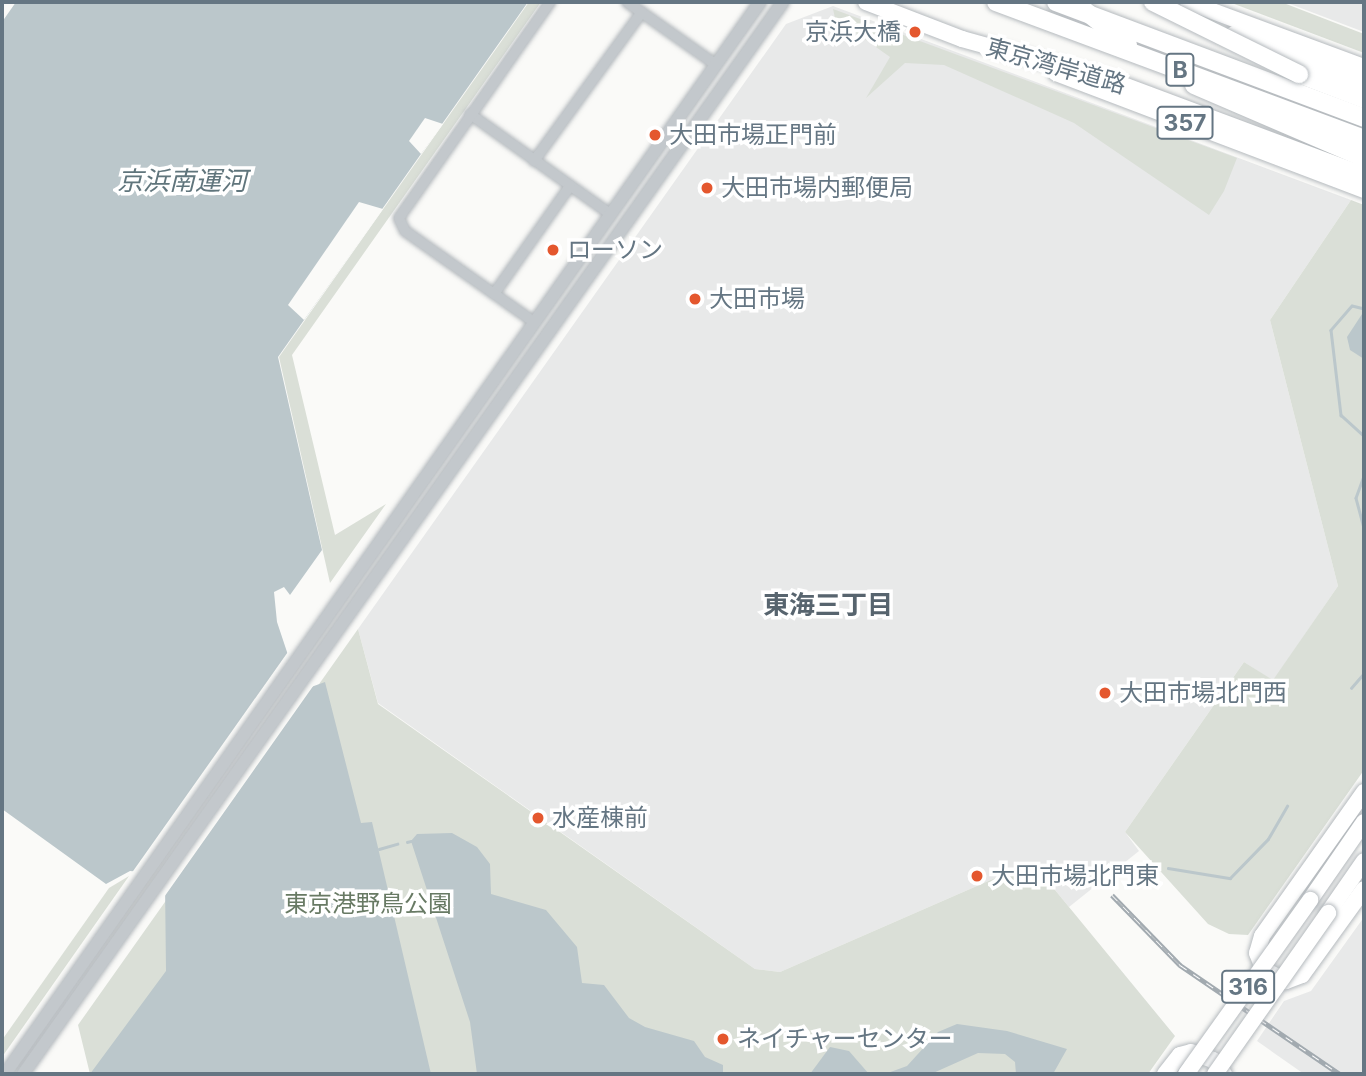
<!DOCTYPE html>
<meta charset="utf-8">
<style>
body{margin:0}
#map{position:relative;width:1366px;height:1076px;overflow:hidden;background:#fafaf8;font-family:Inter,"Noto Sans JP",sans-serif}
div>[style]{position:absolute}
.built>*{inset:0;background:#e8e9e9}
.green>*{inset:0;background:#dadfd7}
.water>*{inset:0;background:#bbc7cb}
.pier>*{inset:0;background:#fafaf8}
.stream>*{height:2.5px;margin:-1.25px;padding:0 1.25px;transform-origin:1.25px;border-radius:1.25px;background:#bbc7cb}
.roads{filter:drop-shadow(0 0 2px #b5babe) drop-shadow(0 0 2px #b5babe)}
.minor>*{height:10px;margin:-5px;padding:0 5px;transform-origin:5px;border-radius:5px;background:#c3c8cc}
.tertiary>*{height:12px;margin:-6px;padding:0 6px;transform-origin:6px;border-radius:6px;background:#c3c8cc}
.primary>*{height:16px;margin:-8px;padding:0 8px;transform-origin:8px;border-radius:8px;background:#fff}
.trunk>*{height:16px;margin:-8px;padding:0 8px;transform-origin:8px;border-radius:8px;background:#fff}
.motorway>*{height:18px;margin:-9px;padding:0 9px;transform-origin:9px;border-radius:9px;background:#fff}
.rail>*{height:5px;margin-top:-2.5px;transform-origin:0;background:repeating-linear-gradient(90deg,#fff 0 8px,#a2aab0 0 16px);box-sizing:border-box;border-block:2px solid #a2aab0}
.bridges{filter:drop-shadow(0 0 2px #b5babe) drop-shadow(0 0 2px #b5babe)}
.primary-bridge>*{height:16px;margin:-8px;padding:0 8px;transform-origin:8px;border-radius:8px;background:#fff}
.motorway-bridge>*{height:18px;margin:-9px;padding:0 9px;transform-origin:9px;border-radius:9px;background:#fff}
.dots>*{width:19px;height:19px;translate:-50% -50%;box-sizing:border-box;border:4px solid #fff;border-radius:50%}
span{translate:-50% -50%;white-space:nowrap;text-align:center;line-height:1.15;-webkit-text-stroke:7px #fff;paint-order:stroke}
.shield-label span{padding:2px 5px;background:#fff;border:2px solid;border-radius:5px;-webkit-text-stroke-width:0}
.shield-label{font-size:23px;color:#657683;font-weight:700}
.poi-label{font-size:24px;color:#657683}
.right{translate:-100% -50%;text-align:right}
.left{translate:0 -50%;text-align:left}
.street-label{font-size:24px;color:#657683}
.park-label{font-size:24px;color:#687a64}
.water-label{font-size:26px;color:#60757c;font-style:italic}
.neighbourhood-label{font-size:26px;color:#57646e;font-weight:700}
.frame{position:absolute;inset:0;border:4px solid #657683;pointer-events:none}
</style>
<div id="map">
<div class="built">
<div style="clip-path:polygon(1285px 2px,1364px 2px,1364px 32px)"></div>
<div style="clip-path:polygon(833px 6px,1351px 200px,1270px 320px,1338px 586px,1273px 681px,1244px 662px,1125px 832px,1139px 851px,1069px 907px,1032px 862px,780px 972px,755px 969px,378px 703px,358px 629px,786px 24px)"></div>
<div style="clip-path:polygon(1364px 917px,1364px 1074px,1304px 1074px,1257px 1041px,1284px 1001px,1311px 991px)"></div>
</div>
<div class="green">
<div style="clip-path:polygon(529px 2px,541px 2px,292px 355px,335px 535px,386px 504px,330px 583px,279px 357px)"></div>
<div style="clip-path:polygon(1229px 2px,1281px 2px,1364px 34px,1364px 53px)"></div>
<div style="clip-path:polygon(833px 9px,1237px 158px,1224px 191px,1209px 215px,1074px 123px,944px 65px,905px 63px,866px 98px,890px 57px,835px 18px)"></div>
<div style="clip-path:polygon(1351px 200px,1364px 205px,1364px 770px,1248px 935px,1229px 934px,1208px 924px,1125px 832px,1244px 662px,1273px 680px,1338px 586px,1270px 320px)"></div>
<div style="clip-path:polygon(358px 629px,378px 704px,755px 969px,780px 972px,1032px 862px,1175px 1036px,1148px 1074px,90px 1074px,78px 1025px)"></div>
<div style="clip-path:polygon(129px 876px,2px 1057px,2px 1040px,109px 888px)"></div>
</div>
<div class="water">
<div style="clip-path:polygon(16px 2px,528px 2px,278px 357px,322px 550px,290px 595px,284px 587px,274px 592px,277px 622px,300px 691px,325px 682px,361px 823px,372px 822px,431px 1074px,90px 1074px,166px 971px,165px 884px,153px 873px,130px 871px,106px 884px,2px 809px,2px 22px)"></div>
<div style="clip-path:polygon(1364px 311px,1364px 359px,1350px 350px,1347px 337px)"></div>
<div style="clip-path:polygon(452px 833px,477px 847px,490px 864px,491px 894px,546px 910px,577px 947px,582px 983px,604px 985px,629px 1018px,645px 1027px,694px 1041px,705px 1057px,723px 1065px,723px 1074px,477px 1074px,470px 1022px,411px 841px,417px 834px)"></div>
<div style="clip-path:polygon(957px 1024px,1007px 1031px,1067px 1049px,1053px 1074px,1016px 1074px,1015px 1062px,1005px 1054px,978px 1053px,931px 1074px,885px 1074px,907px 1066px,938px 1032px)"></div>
<div style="clip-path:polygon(830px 1047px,849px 1051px,869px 1074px,810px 1074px)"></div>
</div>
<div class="pier">
<div style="clip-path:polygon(425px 118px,443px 124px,421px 154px,409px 141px)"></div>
<div style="clip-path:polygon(359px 202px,383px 209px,304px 320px,288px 305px)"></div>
<div style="clip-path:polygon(290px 649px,303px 687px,316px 682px,162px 900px,162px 885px,152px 876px,131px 874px)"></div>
</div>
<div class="stream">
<div style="left:1364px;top:309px;width:12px;rotate:-166deg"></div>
<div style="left:1352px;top:306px;width:32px;rotate:131deg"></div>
<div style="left:1331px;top:330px;width:86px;rotate:83.3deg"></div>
<div style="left:1341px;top:415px;width:31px;rotate:42deg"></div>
<div style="left:1364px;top:476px;width:23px;rotate:110deg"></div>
<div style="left:1356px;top:498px;width:30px;rotate:75deg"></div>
<div style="left:1351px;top:688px;width:20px;rotate:-49deg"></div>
<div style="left:407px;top:842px;width:4px;rotate:-14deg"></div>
<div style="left:379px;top:849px;width:19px;rotate:-16deg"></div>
<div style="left:1168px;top:868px;width:63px;rotate:9.2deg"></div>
<div style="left:1230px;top:878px;width:54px;rotate:-45.7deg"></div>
<div style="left:1268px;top:839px;width:38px;rotate:-60deg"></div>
</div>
<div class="roads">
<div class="minor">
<div style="left:627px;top:2px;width:108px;rotate:35.2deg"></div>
<div style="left:470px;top:114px;width:172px;rotate:35.5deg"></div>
<div style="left:534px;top:161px;width:184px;rotate:-54.1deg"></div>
<div style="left:494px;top:294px;width:132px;rotate:-54.9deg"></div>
<div style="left:534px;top:322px;width:158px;rotate:-144.8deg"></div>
<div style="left:405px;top:231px;width:14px;rotate:-115deg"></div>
<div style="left:399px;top:218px;width:264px;rotate:-55deg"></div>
</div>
<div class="tertiary">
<div style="left:5px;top:1074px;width:1311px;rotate:-54.84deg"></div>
<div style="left:23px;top:1074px;width:1314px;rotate:-54.67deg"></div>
</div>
<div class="primary">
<div style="left:1364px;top:792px;width:176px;rotate:125.3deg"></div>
<div style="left:1262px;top:936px;width:18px;rotate:106deg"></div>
<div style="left:1257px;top:953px;width:17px;rotate:69deg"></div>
<div style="left:1263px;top:969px;width:26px;rotate:28deg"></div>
<div style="left:1286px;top:981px;width:17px;rotate:-21deg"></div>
<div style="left:1302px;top:975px;width:106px;rotate:-54.2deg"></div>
<div style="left:1310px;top:900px;width:95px;rotate:-55.3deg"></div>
<div style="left:1328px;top:913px;width:63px;rotate:-55.3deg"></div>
<div style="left:1165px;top:1074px;width:24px;rotate:-52deg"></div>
<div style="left:1180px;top:1055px;width:11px;rotate:-15deg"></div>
<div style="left:1191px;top:1052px;width:23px;rotate:20deg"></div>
<div style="left:1213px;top:1060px;width:18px;rotate:52deg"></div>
</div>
<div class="trunk">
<div style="left:866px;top:2px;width:103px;rotate:21.1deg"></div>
<div style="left:962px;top:39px;width:154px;rotate:15.5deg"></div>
<div style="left:1110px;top:80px;width:271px;rotate:20.5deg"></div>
<div style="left:1188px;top:2px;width:188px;rotate:20.3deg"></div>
<div style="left:1234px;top:34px;width:139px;rotate:20.7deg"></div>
<div style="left:1056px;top:73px;width:329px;rotate:20.8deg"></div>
</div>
<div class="motorway">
<div style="left:996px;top:2px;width:393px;rotate:20.4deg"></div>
<div style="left:1056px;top:2px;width:329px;rotate:20.6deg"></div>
<div style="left:1074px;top:2px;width:69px;rotate:38.5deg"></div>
<div style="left:1299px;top:74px;width:70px;rotate:21deg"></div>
<div style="left:1194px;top:85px;width:185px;rotate:23.2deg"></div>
</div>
</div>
<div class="rail">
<div style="left:1112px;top:895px;width:98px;rotate:45.8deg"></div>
<div style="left:1180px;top:965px;width:194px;rotate:34.3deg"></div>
</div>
<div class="bridges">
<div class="primary-bridge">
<div style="left:1186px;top:1074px;width:214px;rotate:-54.5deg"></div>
<div style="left:1215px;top:1074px;width:197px;rotate:-54.9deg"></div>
</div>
<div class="motorway-bridge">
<div style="left:1153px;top:2px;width:163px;rotate:26.3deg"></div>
</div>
</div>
<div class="dots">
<div style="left:915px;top:32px;background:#e4572e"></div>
<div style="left:655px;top:135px;background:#e4572e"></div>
<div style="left:707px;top:188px;background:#e4572e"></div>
<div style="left:553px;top:250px;background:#e4572e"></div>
<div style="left:695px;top:299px;background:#e4572e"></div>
<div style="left:1105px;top:693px;background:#e4572e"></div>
<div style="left:538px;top:818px;background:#e4572e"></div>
<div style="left:977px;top:876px;background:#e4572e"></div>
<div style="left:723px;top:1039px;background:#e4572e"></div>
</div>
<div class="shield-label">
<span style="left:1180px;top:70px">B</span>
<span style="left:1185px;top:123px">357</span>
<span style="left:1248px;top:987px">316</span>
</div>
<div class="poi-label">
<span class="right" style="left:901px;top:32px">京浜大橋</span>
<span class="left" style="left:669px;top:135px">大田市場正門前</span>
<span class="left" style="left:721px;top:188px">大田市場内郵便局</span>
<span class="left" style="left:567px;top:250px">ローソン</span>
<span class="left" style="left:709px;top:299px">大田市場</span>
<span class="left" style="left:1119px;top:693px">大田市場北門西</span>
<span class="left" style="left:552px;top:818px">水産棟前</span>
<span class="left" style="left:991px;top:876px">大田市場北門東</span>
<span class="left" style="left:737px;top:1039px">ネイチャーセンター</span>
</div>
<div class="street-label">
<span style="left:1056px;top:66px;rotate:16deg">東京湾岸道路</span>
</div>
<div class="park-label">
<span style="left:368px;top:904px">東京港野鳥公園</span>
</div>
<div class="water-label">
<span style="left:182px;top:181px">京浜南運河</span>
</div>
<div class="neighbourhood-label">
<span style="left:828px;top:605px">東海三丁目</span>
</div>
<div class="frame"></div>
</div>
